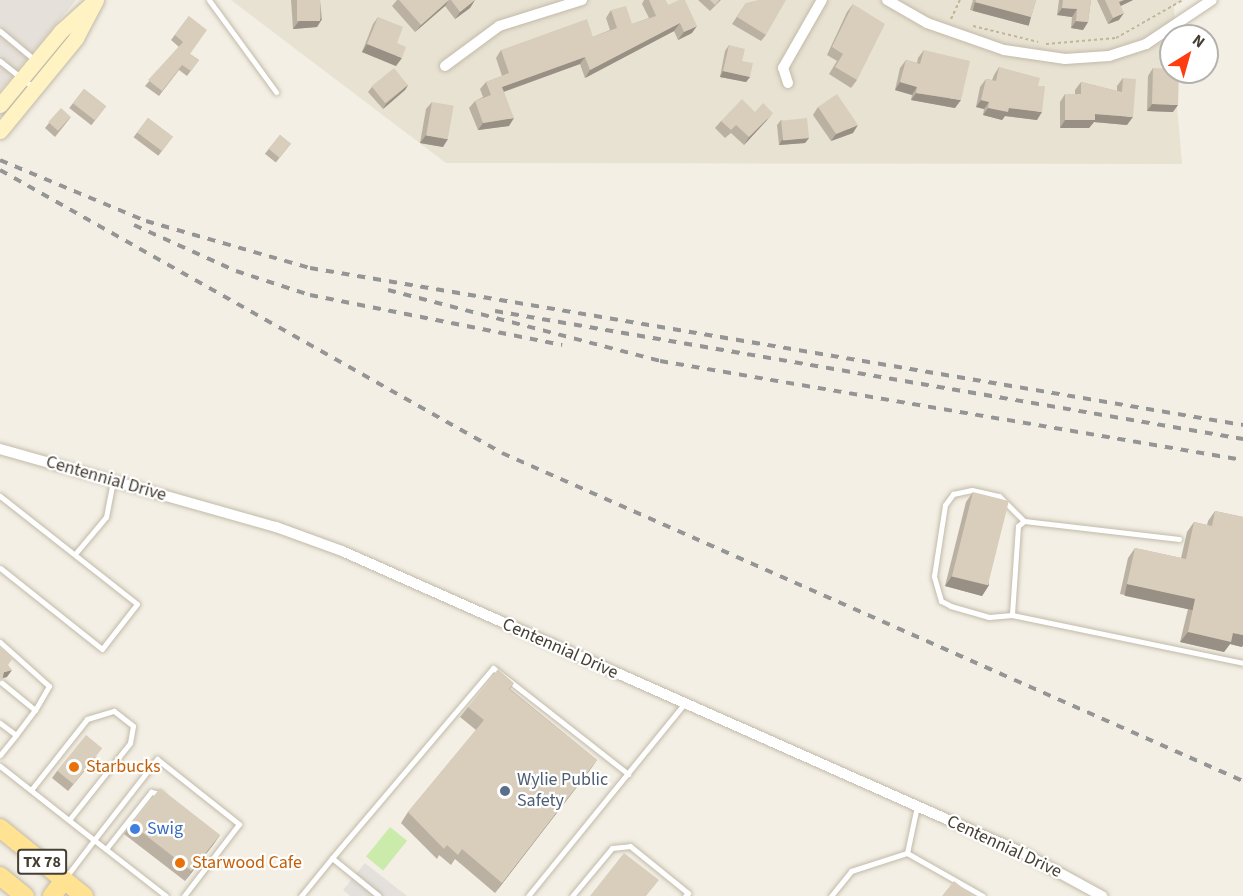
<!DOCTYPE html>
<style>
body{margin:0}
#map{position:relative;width:1243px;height:896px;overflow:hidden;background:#f3efe4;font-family:"Source Sans 3",sans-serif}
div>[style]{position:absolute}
.residential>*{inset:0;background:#e8e2d2}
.industrial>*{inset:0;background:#e5e0d9}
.green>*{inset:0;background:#cbebaa;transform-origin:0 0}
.parking>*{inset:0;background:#e4e1dd}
.path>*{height:2px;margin-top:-1px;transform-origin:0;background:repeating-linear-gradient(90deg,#c2b496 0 3px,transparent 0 6px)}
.roads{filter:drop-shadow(0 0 2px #c2baa9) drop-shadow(0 0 2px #c2baa9)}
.lane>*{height:5px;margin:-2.5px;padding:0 2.5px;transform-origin:2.5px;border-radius:2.5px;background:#fff}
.street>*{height:10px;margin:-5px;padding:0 5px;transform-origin:5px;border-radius:5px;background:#fff}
.secondary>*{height:15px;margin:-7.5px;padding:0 7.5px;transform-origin:7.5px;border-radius:7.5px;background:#fff2c3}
.primary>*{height:18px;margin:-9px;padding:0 9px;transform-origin:9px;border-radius:9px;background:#ffe392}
.rail>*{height:4px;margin-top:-2px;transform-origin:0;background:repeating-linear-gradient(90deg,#959595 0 8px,transparent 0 16px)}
.wall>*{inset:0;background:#bbb1a2;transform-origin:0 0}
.shaded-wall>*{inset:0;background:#989084;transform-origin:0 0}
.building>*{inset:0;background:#d9cebc;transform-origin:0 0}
.dots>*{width:16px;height:16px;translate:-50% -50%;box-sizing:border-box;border:3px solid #fff;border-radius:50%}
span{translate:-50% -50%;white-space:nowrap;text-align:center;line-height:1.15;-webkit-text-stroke:4.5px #fff;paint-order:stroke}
.shield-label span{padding:2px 4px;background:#fff;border:2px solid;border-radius:4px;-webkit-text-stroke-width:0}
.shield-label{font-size:16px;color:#463f34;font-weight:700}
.street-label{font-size:18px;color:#463f34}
.food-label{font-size:18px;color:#c56008}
.left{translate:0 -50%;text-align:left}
.service-label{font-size:18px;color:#4e5e75}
.shop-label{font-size:18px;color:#366cbe}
.north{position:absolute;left:1159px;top:24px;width:60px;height:60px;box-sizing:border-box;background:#fff;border:2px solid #b5b2ae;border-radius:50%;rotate:37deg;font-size:16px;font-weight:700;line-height:24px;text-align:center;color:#463f34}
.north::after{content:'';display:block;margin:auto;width:21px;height:27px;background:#ff3b10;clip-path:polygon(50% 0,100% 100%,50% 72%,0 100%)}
</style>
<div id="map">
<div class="residential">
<div style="clip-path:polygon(231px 0,1183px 0,1174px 6px,1175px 36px,1171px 36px,1182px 164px,446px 163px)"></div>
</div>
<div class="industrial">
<div style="clip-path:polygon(0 0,76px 0,0 91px)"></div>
</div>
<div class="green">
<div style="left:390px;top:827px;width:22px;height:38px;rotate:39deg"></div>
</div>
<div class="parking">
<div style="clip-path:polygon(365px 863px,407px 896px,350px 896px,343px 890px)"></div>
</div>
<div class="path">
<div style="left:951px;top:19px;width:21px;rotate:-65deg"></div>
<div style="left:973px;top:26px;width:67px;rotate:13.8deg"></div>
<div style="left:1046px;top:44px;width:70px;rotate:-4.9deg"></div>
<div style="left:1116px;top:38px;width:77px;rotate:-29.6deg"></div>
</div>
<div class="roads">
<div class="lane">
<div style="left:209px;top:0;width:114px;rotate:53.9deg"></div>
<div style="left:0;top:31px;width:47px;rotate:39.8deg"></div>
<div style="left:0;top:61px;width:43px;rotate:38.5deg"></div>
<div style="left:0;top:496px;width:174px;rotate:38.2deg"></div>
<div style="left:137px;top:604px;width:57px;rotate:127.9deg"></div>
<div style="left:102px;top:649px;width:130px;rotate:-141.5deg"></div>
<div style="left:1179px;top:539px;width:156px;rotate:-173.4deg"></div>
<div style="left:1024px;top:521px;width:8px;rotate:140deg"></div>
<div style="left:1018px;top:526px;width:89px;rotate:93.9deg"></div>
<div style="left:1012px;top:615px;width:236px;rotate:11.7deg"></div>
<div style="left:75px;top:554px;width:48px;rotate:-50deg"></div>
<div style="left:106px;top:517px;width:37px;rotate:-79deg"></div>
<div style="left:1012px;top:615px;width:23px;rotate:175deg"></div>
<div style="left:989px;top:617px;width:40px;rotate:-164deg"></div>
<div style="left:951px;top:606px;width:11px;rotate:-153deg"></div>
<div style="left:941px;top:601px;width:26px;rotate:-106deg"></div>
<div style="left:934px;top:576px;width:72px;rotate:-81.2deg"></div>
<div style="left:945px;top:505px;width:14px;rotate:-54deg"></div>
<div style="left:953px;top:494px;width:19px;rotate:-12deg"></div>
<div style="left:972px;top:490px;width:28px;rotate:13deg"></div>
<div style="left:999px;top:496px;width:35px;rotate:45deg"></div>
<div style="left:0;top:642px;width:66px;rotate:41.9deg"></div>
<div style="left:49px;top:686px;width:28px;rotate:120deg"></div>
<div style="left:35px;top:710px;width:43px;rotate:-140.7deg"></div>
<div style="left:0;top:723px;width:20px;rotate:37deg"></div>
<div style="left:16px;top:735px;width:31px;rotate:-53deg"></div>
<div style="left:0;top:755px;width:26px;rotate:-51deg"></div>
<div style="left:0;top:766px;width:120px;rotate:38.2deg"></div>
<div style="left:94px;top:840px;width:46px;rotate:127.1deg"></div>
<div style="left:31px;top:790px;width:90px;rotate:-51.7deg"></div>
<div style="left:87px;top:719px;width:28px;rotate:-17deg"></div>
<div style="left:114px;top:711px;width:24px;rotate:38deg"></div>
<div style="left:133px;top:726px;width:17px;rotate:100deg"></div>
<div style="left:130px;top:743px;width:98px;rotate:128.4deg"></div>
<div style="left:106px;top:849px;width:73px;rotate:-51.7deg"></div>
<div style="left:151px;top:792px;width:10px;rotate:11deg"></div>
<div style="left:907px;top:853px;width:87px;rotate:29.5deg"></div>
<div style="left:332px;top:858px;width:249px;rotate:-49.7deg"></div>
<div style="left:493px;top:668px;width:172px;rotate:38.1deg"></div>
<div style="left:166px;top:896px;width:91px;rotate:-142.1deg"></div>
<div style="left:94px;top:840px;width:103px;rotate:-52.1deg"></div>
<div style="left:157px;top:759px;width:105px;rotate:38.4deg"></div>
<div style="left:239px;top:824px;width:91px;rotate:127.4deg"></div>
<div style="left:301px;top:896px;width:49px;rotate:-50.8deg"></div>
<div style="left:332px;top:858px;width:60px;rotate:39deg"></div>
<div style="left:528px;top:896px;width:247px;rotate:-50.9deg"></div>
<div style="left:572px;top:896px;width:62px;rotate:-50.2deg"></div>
<div style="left:612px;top:848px;width:18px;rotate:-6deg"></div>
<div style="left:630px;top:846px;width:75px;rotate:39deg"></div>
<div style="left:688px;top:893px;width:4px;rotate:135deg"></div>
<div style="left:831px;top:896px;width:32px;rotate:-51deg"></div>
<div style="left:851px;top:871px;width:59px;rotate:-17.8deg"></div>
<div style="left:907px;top:853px;width:48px;rotate:-78deg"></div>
</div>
<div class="street">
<div style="left:887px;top:0;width:46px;rotate:29.9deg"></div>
<div style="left:927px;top:23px;width:82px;rotate:19.3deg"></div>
<div style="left:1004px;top:50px;width:62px;rotate:8.4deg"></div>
<div style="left:1065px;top:59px;width:44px;rotate:-3.9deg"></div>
<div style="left:1109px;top:56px;width:39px;rotate:-18deg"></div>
<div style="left:1146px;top:44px;width:79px;rotate:-33.7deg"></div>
<div style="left:445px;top:66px;width:67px;rotate:-36.5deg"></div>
<div style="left:499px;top:26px;width:87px;rotate:-17.4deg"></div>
<div style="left:788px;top:83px;width:16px;rotate:-108deg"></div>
<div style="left:783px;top:68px;width:78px;rotate:-60.2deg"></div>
<div style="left:0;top:449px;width:287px;rotate:15.8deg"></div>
<div style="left:276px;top:527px;width:70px;rotate:20deg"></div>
<div style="left:342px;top:551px;width:747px;rotate:23.92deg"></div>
<div style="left:1025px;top:854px;width:88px;rotate:28.6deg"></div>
</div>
<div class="secondary">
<div style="left:0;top:105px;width:96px;rotate:-50.5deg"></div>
<div style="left:61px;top:31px;width:38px;rotate:-42deg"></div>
<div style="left:0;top:131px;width:120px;rotate:-50.7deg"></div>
<div style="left:76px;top:38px;width:43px;rotate:-62.2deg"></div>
</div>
<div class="primary">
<div style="left:0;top:828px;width:108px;rotate:39deg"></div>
<div style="left:0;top:876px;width:32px;rotate:39deg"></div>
<div style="left:52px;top:896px;width:20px;rotate:-53deg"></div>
</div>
</div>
<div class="rail">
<div style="left:0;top:160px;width:158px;rotate:22.7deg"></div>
<div style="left:146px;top:221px;width:171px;rotate:16deg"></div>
<div style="left:310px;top:268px;width:946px;rotate:9.55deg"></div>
<div style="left:0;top:170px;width:576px;rotate:29.41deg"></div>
<div style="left:502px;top:453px;width:810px;rotate:23.88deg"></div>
<div style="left:134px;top:225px;width:112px;rotate:24.3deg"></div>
<div style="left:236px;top:271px;width:78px;rotate:18deg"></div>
<div style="left:310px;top:295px;width:257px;rotate:11.2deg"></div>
<div style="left:388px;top:290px;width:281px;rotate:14.6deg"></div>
<div style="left:660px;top:361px;width:591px;rotate:9.64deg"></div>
<div style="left:495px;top:311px;width:759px;rotate:9.71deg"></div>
</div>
<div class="wall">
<div style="clip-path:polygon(291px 0,320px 0,322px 19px,317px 27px,293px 29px)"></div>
<div style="clip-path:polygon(397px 0,475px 0,470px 8px,455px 19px,445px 6px,415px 32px,392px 6px)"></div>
<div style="clip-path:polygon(644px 0,665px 0,668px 5px,692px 33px,678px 40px,674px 31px,585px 78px,580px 64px,504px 92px,509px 126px,478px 130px,469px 108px,475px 101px,483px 97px,480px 89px,486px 82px,502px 76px,496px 58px,501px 50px,593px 37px,610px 30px,606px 18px,611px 10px,632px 24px,649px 18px,642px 4px)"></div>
<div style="clip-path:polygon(698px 0,721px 0,710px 11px)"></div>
<div style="clip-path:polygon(973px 0,1036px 0,1031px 17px,1026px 25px,970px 10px)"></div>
<div style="clip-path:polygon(1059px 0,1091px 0,1088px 22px,1083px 30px,1071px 28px,1072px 17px,1057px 15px)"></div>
<div style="clip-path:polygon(1097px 0,1133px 0,1121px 6px,1119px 20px,1108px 24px)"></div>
<div style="clip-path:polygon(746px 3px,766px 35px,761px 41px,732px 24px)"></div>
<div style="clip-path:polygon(853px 4px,857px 80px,851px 88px,829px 74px,837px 61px,827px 55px,847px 12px)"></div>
<div style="clip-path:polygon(189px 16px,190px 54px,199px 60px,187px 76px,179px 70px,159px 96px,145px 86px,179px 47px,171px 40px)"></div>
<div style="clip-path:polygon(378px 17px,397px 43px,396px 66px,362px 52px,373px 24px)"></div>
<div style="clip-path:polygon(729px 45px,742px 61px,750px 77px,746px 82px,720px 77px,725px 51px)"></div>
<div style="clip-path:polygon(924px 50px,955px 108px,911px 100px,912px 95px,895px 90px,900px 68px,906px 60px,917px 63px,918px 58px)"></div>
<div style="clip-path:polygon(999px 67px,1038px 86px,1037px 120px,1005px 116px,1002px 120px,983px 115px,984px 109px,976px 107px,980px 87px,986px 79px,992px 80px,994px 75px)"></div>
<div style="clip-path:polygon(1153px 68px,1173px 112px,1147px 111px,1148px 76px)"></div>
<div style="clip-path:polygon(1123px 78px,1127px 125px,1094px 122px,1089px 128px,1060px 128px,1060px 102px,1065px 94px,1075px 94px,1075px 90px,1081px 82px,1117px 91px,1117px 86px)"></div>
<div style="clip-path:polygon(408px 85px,405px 90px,383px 109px,368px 92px,372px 87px)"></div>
<div style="left:84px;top:89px;width:28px;height:24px;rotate:38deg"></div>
<div style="clip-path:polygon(432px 102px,443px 147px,420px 143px,426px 109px)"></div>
<div style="clip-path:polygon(818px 107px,853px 133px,831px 141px,813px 115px)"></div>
<div style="clip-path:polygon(755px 112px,767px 120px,744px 145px,731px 133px,725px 138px,715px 128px,721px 121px)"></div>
<div style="clip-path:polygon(71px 117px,55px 137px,45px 128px,49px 123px)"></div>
<div style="left:148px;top:118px;width:31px;height:24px;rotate:37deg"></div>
<div style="clip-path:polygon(781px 120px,809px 138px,805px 143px,779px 145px,777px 125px)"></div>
<div style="left:280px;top:135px;width:14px;height:24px;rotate:39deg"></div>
<div style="clip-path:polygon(973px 492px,989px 585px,982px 596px,945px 586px,966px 502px)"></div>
<div style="clip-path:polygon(1215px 511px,1243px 517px,1243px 645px,1242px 647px,1230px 644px,1224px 652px,1180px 642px,1188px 609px,1120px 594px,1128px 558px,1135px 548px,1181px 558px,1187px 532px,1194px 522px,1207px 525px,1208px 521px)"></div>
<div style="clip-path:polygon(514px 683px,510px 689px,597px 760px,495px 893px,455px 859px,451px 865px,439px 855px,437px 859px,401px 823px,408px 812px,476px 730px,460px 717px,468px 707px)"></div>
<div style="clip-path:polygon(97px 756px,68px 791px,52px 778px,57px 771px)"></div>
<div style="clip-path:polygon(131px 824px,220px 835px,185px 881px,124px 834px)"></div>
</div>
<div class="shaded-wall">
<div style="clip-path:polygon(449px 0,445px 6px,415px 32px,421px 25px)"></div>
<div style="clip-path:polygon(475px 0,470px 8px,455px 19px,460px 12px)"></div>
<div style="clip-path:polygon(1124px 0,1133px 0,1114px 9px,1119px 2px)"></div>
<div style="left:975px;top:2px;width:58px;height:9px;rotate:15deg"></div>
<div style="clip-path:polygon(1062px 8px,1077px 9px,1072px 17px,1057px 15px)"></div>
<div style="clip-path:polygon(1124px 13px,1119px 20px,1108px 24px,1113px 18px)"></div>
<div style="clip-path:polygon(322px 19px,317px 27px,293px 29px,299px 21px)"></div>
<div style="clip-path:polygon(1076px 21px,1088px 22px,1083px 30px,1071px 28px)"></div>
<div style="clip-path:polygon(680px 23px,674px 31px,585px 78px,590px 70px)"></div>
<div style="clip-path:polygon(697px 26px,692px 33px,678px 40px,684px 32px)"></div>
<div style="clip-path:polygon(367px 44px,402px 58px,396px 66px,362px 52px)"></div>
<div style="clip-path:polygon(585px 57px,580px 64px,497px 94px,502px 87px)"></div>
<div style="clip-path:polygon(723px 71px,750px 77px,746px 82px,720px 77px)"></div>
<div style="clip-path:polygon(900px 82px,917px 87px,912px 95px,895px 90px)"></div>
<div style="clip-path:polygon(408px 85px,405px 90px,383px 109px,386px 104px)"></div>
<div style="clip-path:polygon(916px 93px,961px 100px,955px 108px,911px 100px)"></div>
<div style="clip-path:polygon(981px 100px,989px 102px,984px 109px,976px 107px)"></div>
<div style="clip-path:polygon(1152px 104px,1178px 105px,1173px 112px,1147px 111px)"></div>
<div style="clip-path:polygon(988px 108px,1009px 108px,1042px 112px,1037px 120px,1005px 116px,1002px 120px,983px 115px)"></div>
<div style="clip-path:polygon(773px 113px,767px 120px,744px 145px,749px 137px)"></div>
<div style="clip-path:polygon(1095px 114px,1133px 117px,1127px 125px,1094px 122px,1089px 128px,1060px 128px,1065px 120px)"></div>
<div style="clip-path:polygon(514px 118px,509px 126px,478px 130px,483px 123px)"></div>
<div style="clip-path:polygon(858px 125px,853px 133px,831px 141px,836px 134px)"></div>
<div style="clip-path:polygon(426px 135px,448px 139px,443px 147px,420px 143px)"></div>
<div style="clip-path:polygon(809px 138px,805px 143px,779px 145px,782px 140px)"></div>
<div style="clip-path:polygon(952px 576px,989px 585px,982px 596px,945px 586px)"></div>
<div style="left:1127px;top:584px;width:70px;height:12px;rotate:12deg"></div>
<div style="clip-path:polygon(1188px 632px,1233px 633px,1243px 635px,1243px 645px,1242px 647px,1230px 644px,1224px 652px,1180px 642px)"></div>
<div style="clip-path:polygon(12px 670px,7px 677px,0 679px,4px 672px)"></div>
<div style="clip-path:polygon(597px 760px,590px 770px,495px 893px,502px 883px)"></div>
<div style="clip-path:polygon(220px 835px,213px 845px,185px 881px,192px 871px)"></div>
</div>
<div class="building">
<div style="left:297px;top:0;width:23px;height:21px"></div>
<div style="clip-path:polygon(399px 0,449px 0,421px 25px)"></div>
<div style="clip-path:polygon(451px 0,475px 0,460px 12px)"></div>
<div style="clip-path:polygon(649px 0,665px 0,668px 5px,679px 0,685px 0,697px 26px,684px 32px,680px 23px,590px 70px,585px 57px,502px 87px,514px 118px,483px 123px,475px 101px,491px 95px,486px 82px,509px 73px,501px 50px,587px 19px,593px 37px,617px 28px,611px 10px,626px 6px,632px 24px,656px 16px)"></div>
<div style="clip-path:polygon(710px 0,719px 0,715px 5px)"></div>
<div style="clip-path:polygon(758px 0,786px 0,766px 35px,737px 17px,746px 3px)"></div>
<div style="clip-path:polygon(976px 0,1036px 0,1031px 17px,975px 2px)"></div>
<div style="clip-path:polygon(1063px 0,1091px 0,1088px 22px,1076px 21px,1077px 9px,1062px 8px)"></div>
<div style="clip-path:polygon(1105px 0,1124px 0,1119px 2px,1124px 13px,1113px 18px)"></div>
<div style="clip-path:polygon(853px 4px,885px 24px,857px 80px,835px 67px,843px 54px,832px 47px)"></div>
<div style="clip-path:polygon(189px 16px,207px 30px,190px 54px,199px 60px,191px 71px,182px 65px,162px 91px,148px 80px,183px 42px,175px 35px)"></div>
<div style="clip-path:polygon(378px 17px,403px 27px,397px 43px,406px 47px,402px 58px,367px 44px)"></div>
<div style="clip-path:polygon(729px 45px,745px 49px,742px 61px,753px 63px,750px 77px,723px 71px)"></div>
<div style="clip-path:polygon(924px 50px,970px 61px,961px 100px,916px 93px,917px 87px,900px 82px,906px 60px,920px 64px)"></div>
<div style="clip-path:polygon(999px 67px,1040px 78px,1038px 86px,1045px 86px,1042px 112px,1009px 108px,1008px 112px,988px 108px,989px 102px,981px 100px,986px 79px,996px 81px)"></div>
<div style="left:394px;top:68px;width:22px;height:29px;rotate:51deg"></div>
<div style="clip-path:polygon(1153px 68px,1171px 69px,1171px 72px,1179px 72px,1178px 105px,1152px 104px)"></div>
<div style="clip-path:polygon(1123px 78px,1136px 79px,1133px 117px,1095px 114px,1095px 120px,1065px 120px,1065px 94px,1081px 94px,1081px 82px,1122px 92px)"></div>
<div style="left:84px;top:89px;width:28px;height:18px;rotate:38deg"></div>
<div style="clip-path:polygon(837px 94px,858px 125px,836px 134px,818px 107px)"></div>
<div style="clip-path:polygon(742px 99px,755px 112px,763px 103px,773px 113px,749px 137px,736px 125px,731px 130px,721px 121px)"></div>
<div style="left:432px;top:102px;width:22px;height:34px;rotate:10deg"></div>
<div style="left:61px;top:108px;width:13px;height:19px;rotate:42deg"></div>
<div style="left:148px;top:118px;width:31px;height:18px;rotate:37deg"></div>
<div style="left:807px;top:118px;width:20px;height:26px;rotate:84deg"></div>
<div style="left:280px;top:135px;width:14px;height:18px;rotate:39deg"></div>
<div style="left:973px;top:492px;width:37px;height:87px;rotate:14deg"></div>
<div style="clip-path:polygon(1215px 511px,1243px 517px,1243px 635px,1233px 633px,1231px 642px,1188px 632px,1195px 599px,1127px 584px,1135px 548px,1186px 559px,1194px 522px,1212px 526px)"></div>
<div style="clip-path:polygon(0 648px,13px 658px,8px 665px,12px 670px,4px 672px,2px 681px,0 679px)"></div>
<div style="clip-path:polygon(498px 669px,514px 683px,509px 689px,597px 760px,502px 883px,462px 849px,458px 855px,447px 845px,444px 849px,408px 812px,484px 720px,468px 707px)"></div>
<div style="left:86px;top:735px;width:21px;height:46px;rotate:39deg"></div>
<div style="left:160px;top:788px;width:76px;height:46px;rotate:38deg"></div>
<div style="clip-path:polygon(624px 853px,659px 880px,646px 896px,590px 896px)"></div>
<div style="clip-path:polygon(954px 881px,973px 896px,942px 896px)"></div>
</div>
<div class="dots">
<div style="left:74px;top:767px;background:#e8710a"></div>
<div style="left:505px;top:791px;background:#5c6f8a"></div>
<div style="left:135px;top:829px;background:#3f7fe0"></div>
<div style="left:180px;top:863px;background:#e8710a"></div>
</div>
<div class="shield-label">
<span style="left:42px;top:862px">TX 78</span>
</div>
<div class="street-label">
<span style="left:106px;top:479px;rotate:16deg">Centennial Drive</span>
<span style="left:560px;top:649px;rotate:24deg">Centennial Drive</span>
<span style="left:1004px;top:847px;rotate:25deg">Centennial Drive</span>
</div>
<div class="food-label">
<span class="left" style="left:86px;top:767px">Starbucks</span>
<span class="left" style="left:192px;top:863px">Starwood Cafe</span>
</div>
<div class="service-label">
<span class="left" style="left:517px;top:791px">Wylie Public<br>Safety</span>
</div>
<div class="shop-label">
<span class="left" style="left:147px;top:829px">Swig</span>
</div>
<div class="north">N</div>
</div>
